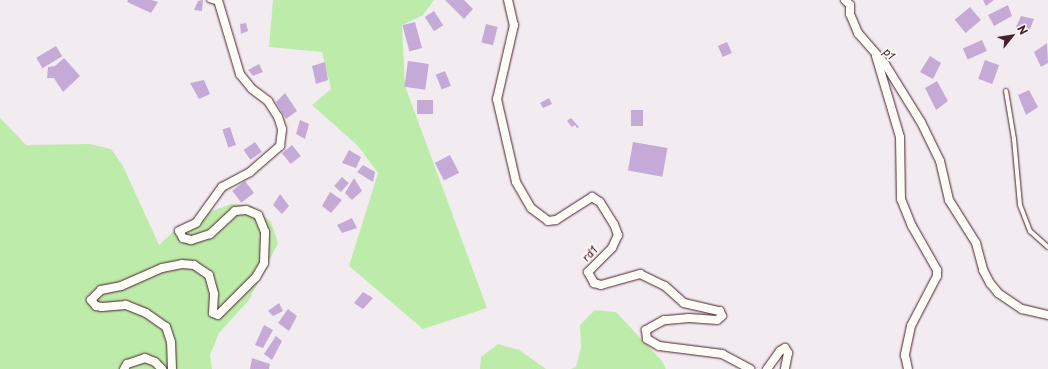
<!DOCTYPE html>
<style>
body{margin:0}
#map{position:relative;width:1048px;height:369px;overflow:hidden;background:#f2ecf1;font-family:"Playpen Sans",sans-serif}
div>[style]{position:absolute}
.green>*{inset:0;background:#bdecaa}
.building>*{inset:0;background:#c5aad7;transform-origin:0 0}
.roads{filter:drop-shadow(0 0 1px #4a1f2b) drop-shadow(0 0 1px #4a1f2b)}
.service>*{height:4px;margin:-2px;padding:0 2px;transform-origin:2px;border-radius:2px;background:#fdfcf7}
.minor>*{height:8px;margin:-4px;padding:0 4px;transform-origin:4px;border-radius:4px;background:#fdfcf7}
span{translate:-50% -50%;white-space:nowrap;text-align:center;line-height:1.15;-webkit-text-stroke:3.5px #fdfcf7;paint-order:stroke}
.street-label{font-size:11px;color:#4a1f2b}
.north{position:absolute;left:992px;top:16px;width:40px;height:40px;-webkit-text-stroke:3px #fdfcf7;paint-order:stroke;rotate:60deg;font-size:11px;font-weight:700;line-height:16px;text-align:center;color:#4a1f2b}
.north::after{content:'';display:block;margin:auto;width:14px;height:18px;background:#4a1f2b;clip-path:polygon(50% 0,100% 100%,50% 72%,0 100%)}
</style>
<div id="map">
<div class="green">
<div style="clip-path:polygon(273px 0,434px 0,423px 15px,402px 25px,405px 86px,487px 308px,423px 329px,349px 266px,378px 173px,358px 146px,312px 105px,331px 89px,322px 52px,269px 47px)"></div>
<div style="clip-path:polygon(0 118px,26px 145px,90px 144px,111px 149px,123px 166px,159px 245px,175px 230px,212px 211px,231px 204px,252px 206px,271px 222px,278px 243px,249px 300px,219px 333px,210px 355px,212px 369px,0 369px)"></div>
<div style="clip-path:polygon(595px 310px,616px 312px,662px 361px,666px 369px,571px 369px,576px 367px,581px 347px,580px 325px)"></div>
<div style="clip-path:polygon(498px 344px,519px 350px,546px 369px,480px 369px,481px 357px)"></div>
</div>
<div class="building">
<div style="clip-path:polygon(128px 0,152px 0,158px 2px,151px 13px,127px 2px)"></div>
<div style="clip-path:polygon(203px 0,202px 11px,194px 10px,198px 1px)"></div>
<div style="clip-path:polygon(445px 0,464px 0,473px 9px,464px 19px)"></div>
<div style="clip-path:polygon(983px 0,994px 0,986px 6px)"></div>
<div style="clip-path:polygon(1008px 5px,1012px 16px,994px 26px,988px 15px)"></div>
<div style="left:970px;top:7px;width:17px;height:20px;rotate:50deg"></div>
<div style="left:434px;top:11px;width:17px;height:11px;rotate:57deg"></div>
<div style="clip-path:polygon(1021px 16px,1034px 19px,1028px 34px,1016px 27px)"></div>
<div style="left:415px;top:22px;width:27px;height:13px;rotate:75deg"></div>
<div style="clip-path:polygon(246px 23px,248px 31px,241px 34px,240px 24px)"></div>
<div style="left:486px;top:24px;width:12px;height:19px;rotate:14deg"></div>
<div style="left:982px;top:40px;width:12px;height:21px;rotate:66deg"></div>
<div style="left:727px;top:42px;width:12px;height:10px;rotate:66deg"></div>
<div style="clip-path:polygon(1047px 43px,1048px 63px,1041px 67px,1034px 52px)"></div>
<div style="left:56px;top:46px;width:12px;height:23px;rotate:59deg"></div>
<div style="clip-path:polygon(930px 56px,941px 63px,933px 79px,920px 72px)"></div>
<div style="clip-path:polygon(64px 58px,80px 76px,63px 92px,54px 78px,47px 78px,48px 67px,55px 66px)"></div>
<div style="left:985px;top:60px;width:15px;height:20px;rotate:20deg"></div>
<div style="left:408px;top:61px;width:21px;height:26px;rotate:8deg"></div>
<div style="clip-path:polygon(325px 62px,328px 80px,316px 84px,312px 66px)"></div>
<div style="clip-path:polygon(259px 64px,263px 72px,253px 76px,248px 70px)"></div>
<div style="left:445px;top:71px;width:16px;height:10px;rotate:68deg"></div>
<div style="clip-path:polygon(204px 80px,210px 94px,199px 99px,190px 83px)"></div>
<div style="clip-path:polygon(937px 81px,948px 101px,936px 110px,925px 88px)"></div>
<div style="clip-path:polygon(1029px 90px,1038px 107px,1026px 115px,1018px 95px)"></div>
<div style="clip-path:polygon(285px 93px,297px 111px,286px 119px,276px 102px)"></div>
<div style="clip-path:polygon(549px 98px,552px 104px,543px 108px,540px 103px)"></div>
<div style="left:417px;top:100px;width:16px;height:14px"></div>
<div style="left:631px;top:110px;width:12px;height:16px"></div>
<div style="clip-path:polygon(571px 118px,579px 127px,577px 128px,575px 125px,572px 127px,567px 121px)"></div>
<div style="clip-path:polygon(300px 120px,309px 124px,305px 139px,296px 134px)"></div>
<div style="left:230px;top:127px;width:19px;height:8px;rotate:72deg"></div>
<div style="left:255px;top:142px;width:12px;height:14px;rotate:55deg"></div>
<div style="left:633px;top:142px;width:35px;height:29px;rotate:10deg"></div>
<div style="left:292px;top:145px;width:14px;height:13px;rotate:51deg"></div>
<div style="clip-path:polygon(349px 150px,361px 157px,356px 168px,342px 163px)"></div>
<div style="left:450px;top:155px;width:20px;height:17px;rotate:63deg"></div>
<div style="clip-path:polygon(363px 165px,375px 172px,373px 182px,357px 172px)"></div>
<div style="left:342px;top:177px;width:9px;height:12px;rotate:41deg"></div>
<div style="clip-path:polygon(354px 178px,362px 191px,352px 200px,345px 193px)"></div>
<div style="left:245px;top:181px;width:15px;height:16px;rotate:53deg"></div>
<div style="clip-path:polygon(330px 192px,342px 200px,331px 213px,322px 206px)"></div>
<div style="clip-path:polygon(280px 194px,289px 206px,282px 214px,273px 205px)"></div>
<div style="clip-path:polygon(352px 218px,357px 228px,342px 233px,337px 225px)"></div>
<div style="clip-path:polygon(363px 292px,373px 298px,363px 309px,354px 303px)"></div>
<div style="clip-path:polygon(279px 303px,283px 311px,273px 316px,268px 311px)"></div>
<div style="clip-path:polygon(288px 309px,297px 316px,289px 331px,278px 323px)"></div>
<div style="clip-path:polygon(264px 325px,273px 330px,263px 348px,255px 345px)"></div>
<div style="clip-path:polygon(276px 336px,282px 341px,272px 360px,264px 354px)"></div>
<div style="clip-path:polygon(252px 358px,270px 364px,269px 369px,250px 369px)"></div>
</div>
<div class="roads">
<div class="service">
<div style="left:209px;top:0;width:10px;rotate:17deg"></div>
<div style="left:1006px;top:91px;width:49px;rotate:80.5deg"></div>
<div style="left:1014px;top:139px;width:66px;rotate:84.8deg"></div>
<div style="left:1020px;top:205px;width:28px;rotate:69deg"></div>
<div style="left:1030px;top:231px;width:24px;rotate:42deg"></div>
</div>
<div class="minor">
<div style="left:508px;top:0;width:26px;rotate:77deg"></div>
<div style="left:514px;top:25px;width:76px;rotate:102.9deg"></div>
<div style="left:497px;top:99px;width:85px;rotate:77.1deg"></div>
<div style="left:516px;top:182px;width:30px;rotate:60deg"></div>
<div style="left:531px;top:208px;width:21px;rotate:37deg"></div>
<div style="left:548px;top:221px;width:8px;rotate:-7deg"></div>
<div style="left:556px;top:220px;width:43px;rotate:-32.6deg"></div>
<div style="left:592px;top:197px;width:9px;rotate:32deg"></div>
<div style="left:600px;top:202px;width:26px;rotate:58deg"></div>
<div style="left:614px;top:224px;width:12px;rotate:70deg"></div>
<div style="left:618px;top:235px;width:14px;rotate:115deg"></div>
<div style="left:612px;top:248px;width:34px;rotate:135deg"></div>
<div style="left:588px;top:272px;width:13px;rotate:61deg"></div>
<div style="left:594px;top:283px;width:7px;rotate:16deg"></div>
<div style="left:601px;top:285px;width:41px;rotate:-15.8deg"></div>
<div style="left:640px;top:274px;width:28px;rotate:26deg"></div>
<div style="left:665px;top:286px;width:25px;rotate:42deg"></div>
<div style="left:684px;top:303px;width:37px;rotate:13deg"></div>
<div style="left:720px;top:311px;width:5px;rotate:68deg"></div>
<div style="left:722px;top:316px;width:6px;rotate:141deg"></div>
<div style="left:717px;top:320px;width:28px;rotate:-176deg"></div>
<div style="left:689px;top:318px;width:25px;rotate:175deg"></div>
<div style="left:664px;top:320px;width:21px;rotate:151deg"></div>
<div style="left:646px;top:330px;width:9px;rotate:84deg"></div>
<div style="left:647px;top:339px;width:14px;rotate:30deg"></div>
<div style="left:659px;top:346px;width:64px;rotate:7.2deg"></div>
<div style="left:722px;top:354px;width:32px;rotate:28deg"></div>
<div style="left:845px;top:0;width:7px;rotate:45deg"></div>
<div style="left:850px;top:5px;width:9px;rotate:90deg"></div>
<div style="left:850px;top:14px;width:21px;rotate:67deg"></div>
<div style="left:858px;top:33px;width:41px;rotate:48.9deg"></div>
<div style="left:885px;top:64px;width:68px;rotate:58.2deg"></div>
<div style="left:921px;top:122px;width:43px;rotate:64deg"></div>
<div style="left:940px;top:161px;width:40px;rotate:77deg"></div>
<div style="left:949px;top:200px;width:51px;rotate:57.9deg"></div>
<div style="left:976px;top:243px;width:28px;rotate:75deg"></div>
<div style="left:983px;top:270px;width:15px;rotate:62deg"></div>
<div style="left:990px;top:283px;width:13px;rotate:51deg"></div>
<div style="left:998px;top:293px;width:29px;rotate:34deg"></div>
<div style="left:1022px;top:309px;width:27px;rotate:13deg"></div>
<div style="left:876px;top:56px;width:84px;rotate:73.5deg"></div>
<div style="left:900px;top:137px;width:62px;rotate:89.1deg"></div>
<div style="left:901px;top:199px;width:29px;rotate:68deg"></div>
<div style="left:912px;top:226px;width:51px;rotate:60.4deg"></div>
<div style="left:937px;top:270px;width:6px;rotate:90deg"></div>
<div style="left:937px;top:276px;width:56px;rotate:117.5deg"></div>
<div style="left:911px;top:326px;width:30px;rotate:102deg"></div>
<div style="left:905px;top:355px;width:14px;rotate:78deg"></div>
<div style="left:124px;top:369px;width:6px;rotate:-59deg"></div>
<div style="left:127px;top:364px;width:19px;rotate:-18deg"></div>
<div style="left:145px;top:358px;width:11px;rotate:22deg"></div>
<div style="left:155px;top:362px;width:10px;rotate:45deg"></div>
<div style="left:172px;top:369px;width:27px;rotate:-92deg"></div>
<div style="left:171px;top:342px;width:16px;rotate:-108deg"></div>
<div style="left:166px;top:327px;width:24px;rotate:-145deg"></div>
<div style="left:146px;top:313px;width:22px;rotate:-158deg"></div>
<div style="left:126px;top:305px;width:24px;rotate:175deg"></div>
<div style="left:102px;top:307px;width:6px;rotate:-171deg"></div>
<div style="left:96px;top:306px;width:8px;rotate:-130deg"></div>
<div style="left:91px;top:300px;width:14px;rotate:-45deg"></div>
<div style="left:101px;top:290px;width:20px;rotate:-11deg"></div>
<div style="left:121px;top:286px;width:45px;rotate:-23.7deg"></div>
<div style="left:162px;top:268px;width:20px;rotate:-11deg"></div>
<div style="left:182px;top:264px;width:12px;rotate:5deg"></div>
<div style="left:194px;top:265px;width:18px;rotate:34deg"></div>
<div style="left:209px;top:275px;width:20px;rotate:75deg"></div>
<div style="left:214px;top:294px;width:19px;rotate:93deg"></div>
<div style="left:213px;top:313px;width:5px;rotate:22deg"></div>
<div style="left:218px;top:315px;width:54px;rotate:-45deg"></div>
<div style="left:256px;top:277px;width:16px;rotate:-60deg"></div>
<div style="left:264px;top:263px;width:31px;rotate:-88deg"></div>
<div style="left:265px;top:232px;width:18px;rotate:-112deg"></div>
<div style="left:258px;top:215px;width:13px;rotate:-157deg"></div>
<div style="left:246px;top:210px;width:11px;rotate:175deg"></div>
<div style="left:235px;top:211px;width:34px;rotate:137deg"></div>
<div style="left:210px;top:234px;width:20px;rotate:162deg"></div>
<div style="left:191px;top:240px;width:8px;rotate:-166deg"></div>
<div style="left:183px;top:238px;width:8px;rotate:-120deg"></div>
<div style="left:179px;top:231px;width:19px;rotate:-25deg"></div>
<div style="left:196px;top:223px;width:44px;rotate:-54.2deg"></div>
<div style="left:222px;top:187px;width:32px;rotate:-28deg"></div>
<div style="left:250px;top:172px;width:40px;rotate:-41deg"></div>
<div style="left:280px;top:146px;width:17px;rotate:-83deg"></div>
<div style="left:282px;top:129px;width:13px;rotate:-108deg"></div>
<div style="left:278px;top:117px;width:19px;rotate:-122deg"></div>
<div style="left:268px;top:101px;width:20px;rotate:-143deg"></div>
<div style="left:252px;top:89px;width:19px;rotate:-129deg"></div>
<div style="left:240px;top:74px;width:77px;rotate:-106.6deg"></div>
<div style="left:767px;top:369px;width:22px;rotate:-54deg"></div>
<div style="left:780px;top:351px;width:6px;rotate:-31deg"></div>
<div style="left:785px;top:348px;width:6px;rotate:59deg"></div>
<div style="left:788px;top:353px;width:16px;rotate:101deg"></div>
</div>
</div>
<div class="street-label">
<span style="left:889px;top:54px;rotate:47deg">p1</span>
<span style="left:590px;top:254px;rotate:-44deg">rd1</span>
</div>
<div class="north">N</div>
</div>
